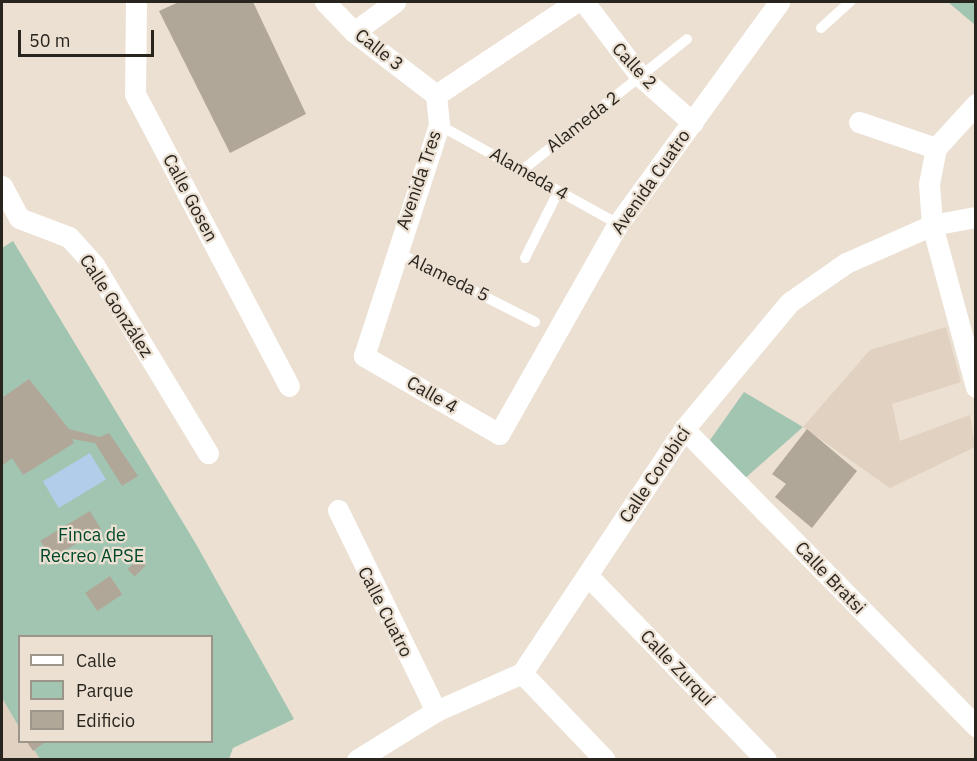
<!DOCTYPE html>
<meta charset="utf-8">
<style>
body{margin:0}
#map{position:relative;width:977px;height:761px;overflow:hidden;background:#ebe0d2;font-family:"IBM Plex Sans",sans-serif}
div>[style]{position:absolute}
.education>*{inset:0;background:#e1d1c0}
.green>*{inset:0;background:#a2c5b1}
.water>*{inset:0;background:#b1cdea;transform-origin:0 0}
.building>*{inset:0;background:#b1a799;transform-origin:0 0}
.service>*{height:10px;margin:-5px;padding:0 5px;transform-origin:5px;border-radius:5px;background:#fff}
.minor>*{height:21px;margin:-10.5px;padding:0 10.5px;transform-origin:10.5px;border-radius:10.5px;background:#fff}
span{translate:-50% -50%;white-space:nowrap;text-align:center;line-height:1.15;-webkit-text-stroke:4.5px #ebe0d2;paint-order:stroke}
.street-label{font-size:18px;color:#28241e}
.park-label{font-size:18px;color:#00482c}
.frame{position:absolute;inset:0;border:3px solid #28241e;pointer-events:none}
.legend{position:absolute;left:18px;top:635px;width:195px;height:108px;box-sizing:border-box;background:#ebe0d2;border:2px solid #9d958a;margin:0;padding:8px 10px;list-style:none;font-size:18px;color:#28241e}
.legend li{display:flex;align-items:center;gap:12px;height:30px}
.legend b{width:30px;border:2px solid #9d958a}
.scale{position:absolute;left:18px;top:30px;width:136px;height:27px;box-sizing:border-box;border:3px solid #28241e;border-top:0;padding-left:8px;font-size:18px;line-height:21px;white-space:nowrap;color:#28241e;-webkit-text-stroke:4px #ebe0d2;paint-order:stroke}
</style>
<div id="map">
<div class="education">
<div style="clip-path:polygon(946px 327px,961px 382px,892px 404px,900px 441px,970px 415px,975px 447px,890px 488px,803px 427px,870px 350px)"></div>
<div style="clip-path:polygon(2px 698px,19px 727px,20px 742px,29px 742px,40px 759px,2px 759px)"></div>
</div>
<div class="green">
<div style="clip-path:polygon(948px 2px,975px 2px,975px 25px)"></div>
<div style="clip-path:polygon(13px 241px,196px 544px,294px 719px,233px 748px,229px 759px,40px 759px,29px 742px,212px 742px,212px 636px,20px 636px,19px 727px,2px 698px,2px 248px)"></div>
<div style="clip-path:polygon(744px 392px,803px 427px,743px 480px,710px 440px)"></div>
</div>
<div class="water">
<div style="left:90px;top:453px;width:31px;height:55px;rotate:59deg"></div>
</div>
<div class="building">
<div style="clip-path:polygon(179px 2px,253px 2px,306px 114px,230px 153px,159px 11px)"></div>
<div style="clip-path:polygon(29px 379px,69px 429px,100px 437px,109px 433px,138px 476px,122px 486px,95px 443px,72px 439px,74px 443px,23px 475px,12px 458px,3px 465px,2px 398px)"></div>
<div style="clip-path:polygon(807px 429px,857px 471px,812px 528px,775px 497px,786px 484px,772px 474px)"></div>
<div style="left:90px;top:511px;width:21px;height:58px;rotate:59deg"></div>
<div style="left:139px;top:558px;width:10px;height:16px;rotate:45deg"></div>
<div style="left:110px;top:576px;width:22px;height:30px;rotate:56deg"></div>
<div style="clip-path:polygon(27px 742px,45px 742px,33px 751px)"></div>
</div>
<div class="service">
<div style="left:821px;top:28px;width:39px;rotate:-42deg"></div>
<div style="left:439px;top:125px;width:205px;rotate:28.9deg"></div>
<div style="left:525px;top:168px;width:207px;rotate:-38.5deg"></div>
<div style="left:395px;top:251px;width:157px;rotate:26.9deg"></div>
<div style="left:525px;top:258px;width:74px;rotate:-63.4deg"></div>
</div>
<div class="minor">
<div style="left:136px;top:2px;width:92px;rotate:90.6deg"></div>
<div style="left:135px;top:94px;width:330px;rotate:62.2deg"></div>
<div style="left:325px;top:2px;width:42px;rotate:46deg"></div>
<div style="left:354px;top:32px;width:103px;rotate:37.5deg"></div>
<div style="left:584px;top:2px;width:94px;rotate:52.8deg"></div>
<div style="left:641px;top:77px;width:69px;rotate:41.5deg"></div>
<div style="left:354px;top:32px;width:51px;rotate:-36.2deg"></div>
<div style="left:436px;top:95px;width:30px;rotate:84deg"></div>
<div style="left:439px;top:125px;width:243px;rotate:108deg"></div>
<div style="left:364px;top:356px;width:156px;rotate:30deg"></div>
<div style="left:499px;top:434px;width:241px;rotate:-60.5deg"></div>
<div style="left:618px;top:224px;width:274px;rotate:-54deg"></div>
<div style="left:436px;top:95px;width:168px;rotate:-33.6deg"></div>
<div style="left:976px;top:104px;width:59px;rotate:132.3deg"></div>
<div style="left:936px;top:148px;width:37px;rotate:101deg"></div>
<div style="left:929px;top:184px;width:41px;rotate:85.8deg"></div>
<div style="left:932px;top:225px;width:168px;rotate:74.8deg"></div>
<div style="left:859px;top:122px;width:81px;rotate:18.7deg"></div>
<div style="left:2px;top:186px;width:36px;rotate:62deg"></div>
<div style="left:19px;top:218px;width:53px;rotate:20.8deg"></div>
<div style="left:69px;top:237px;width:38px;rotate:48deg"></div>
<div style="left:94px;top:265px;width:220px;rotate:58.8deg"></div>
<div style="left:684px;top:429px;width:417px;rotate:45.5deg"></div>
<div style="left:338px;top:510px;width:224px;rotate:64deg"></div>
<div style="left:588px;top:576px;width:256px;rotate:45.9deg"></div>
<div style="left:522px;top:673px;width:120px;rotate:46.3deg"></div>
<div style="left:357px;top:760px;width:93px;rotate:-31.8deg"></div>
<div style="left:436px;top:711px;width:94px;rotate:-23.8deg"></div>
<div style="left:522px;top:673px;width:293px;rotate:-56.4deg"></div>
<div style="left:684px;top:429px;width:165px;rotate:-50.2deg"></div>
<div style="left:790px;top:302px;width:68px;rotate:-34.9deg"></div>
<div style="left:846px;top:263px;width:94px;rotate:-23.8deg"></div>
<div style="left:932px;top:225px;width:45px;rotate:-10.3deg"></div>
</div>
<div class="street-label">
<span style="left:379px;top:50px;rotate:38deg">Calle 3</span>
<span style="left:634px;top:66px;rotate:47deg">Calle 2</span>
<span style="left:583px;top:122px;rotate:-38deg">Alameda 2</span>
<span style="left:529px;top:174px;rotate:30deg">Alameda 4</span>
<span style="left:419px;top:180px;rotate:-71deg">Avenida Tres</span>
<span style="left:651px;top:182px;rotate:-55deg">Avenida Cuatro</span>
<span style="left:190px;top:198px;rotate:62deg">Calle Gosen</span>
<span style="left:449px;top:278px;rotate:26deg">Alameda 5</span>
<span style="left:116px;top:306px;rotate:57deg">Calle González</span>
<span style="left:432px;top:395px;rotate:30deg">Calle 4</span>
<span style="left:655px;top:475px;rotate:-56deg">Calle Corobicí</span>
<span style="left:830px;top:578px;rotate:46deg">Calle Bratsi</span>
<span style="left:385px;top:612px;rotate:63deg">Calle Cuatro</span>
<span style="left:677px;top:668px;rotate:46deg">Calle Zurquí</span>
</div>
<div class="park-label">
<span style="left:92px;top:546px">Finca de<br>Recreo APSE</span>
</div>
<div class="frame"></div>
<ul class="legend">
<li><b style="height:8px;background:#fff"></b>Calle</li>
<li><b style="height:16px;background:#a2c5b1"></b>Parque</li>
<li><b style="height:16px;background:#b1a799"></b>Edificio</li>
</ul>
<div class="scale">50 m</div>
</div>
